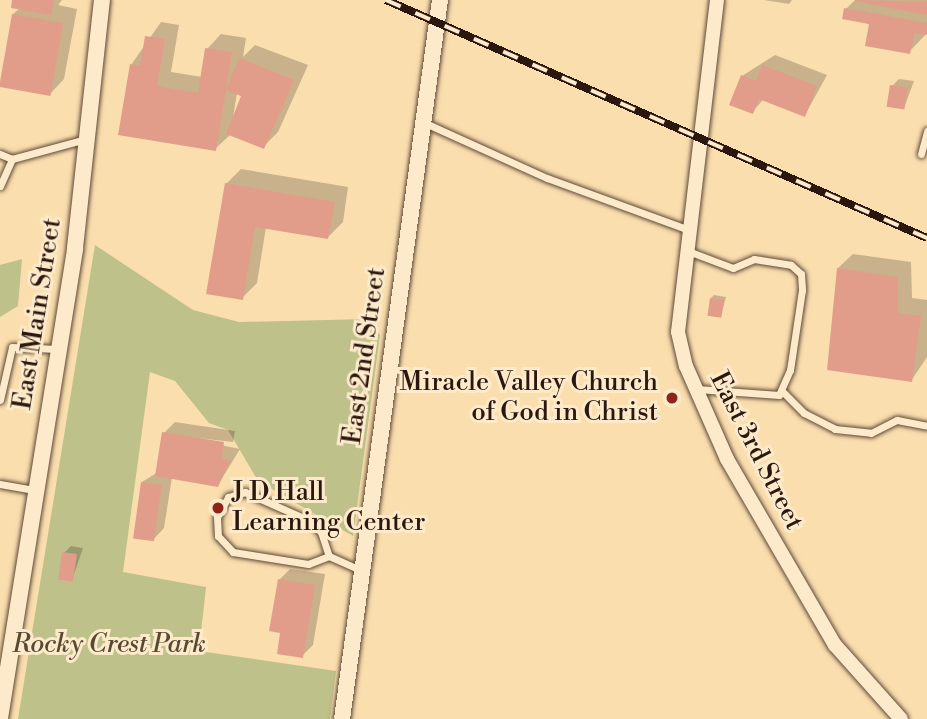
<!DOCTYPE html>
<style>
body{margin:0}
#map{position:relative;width:927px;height:719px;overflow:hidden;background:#fadeae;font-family:"Libre Bodoni",serif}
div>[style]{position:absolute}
.green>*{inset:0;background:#bfc18a}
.shadow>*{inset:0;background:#0003}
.building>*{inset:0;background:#e19d8a;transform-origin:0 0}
.roads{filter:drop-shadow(0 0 2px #5f4938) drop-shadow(0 0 2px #5f4938)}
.service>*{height:7px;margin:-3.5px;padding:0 3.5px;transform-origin:3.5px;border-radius:3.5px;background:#fceaca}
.minor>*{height:14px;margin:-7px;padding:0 7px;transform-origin:7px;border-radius:7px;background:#fceaca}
.tertiary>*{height:16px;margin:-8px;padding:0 8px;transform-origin:8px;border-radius:8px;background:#fceaca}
.rail>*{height:8px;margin-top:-4px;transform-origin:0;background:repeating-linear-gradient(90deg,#fceaca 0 16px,#2b1710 0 32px);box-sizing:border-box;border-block:2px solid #2b1710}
.dots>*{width:19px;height:19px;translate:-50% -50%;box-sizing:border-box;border:4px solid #fceaca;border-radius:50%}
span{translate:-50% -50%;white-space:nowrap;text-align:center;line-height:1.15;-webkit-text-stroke:6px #fceaca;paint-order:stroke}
.street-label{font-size:26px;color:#2b1710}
.poi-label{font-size:26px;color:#2b1710}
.right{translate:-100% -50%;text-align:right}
.left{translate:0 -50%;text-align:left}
.park-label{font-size:26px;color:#574a35;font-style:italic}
</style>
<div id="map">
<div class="green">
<div style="clip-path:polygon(95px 245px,193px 310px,239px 322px,369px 319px,380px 335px,353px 536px,258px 481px,228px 430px,209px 423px,175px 381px,150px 372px,123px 572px,206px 587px,199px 651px,336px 671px,330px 719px,18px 719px)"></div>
<div style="clip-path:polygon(22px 259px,18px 306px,0 317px,0 265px)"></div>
</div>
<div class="shadow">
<div style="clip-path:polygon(14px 0,62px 0,58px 5px,77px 9px,64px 79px,50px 94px,13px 14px,20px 8px)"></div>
<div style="clip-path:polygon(764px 0,792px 0,789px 4px)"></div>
<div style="clip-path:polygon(855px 0,927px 0,927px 33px,909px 52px,846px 9px)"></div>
<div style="clip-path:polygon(evenodd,161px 22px,179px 25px,171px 72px,202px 77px,207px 49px,221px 34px,246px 38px,243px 57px,255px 45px,308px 65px,278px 132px,263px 147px,231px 134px,215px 149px,131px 65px,161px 22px,237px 93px,243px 95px,233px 117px,237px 93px)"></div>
<div style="clip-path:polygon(775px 55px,827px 75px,805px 115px,764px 99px,752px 112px,742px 76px)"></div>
<div style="clip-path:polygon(899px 79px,914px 81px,904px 108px,892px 86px)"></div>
<div style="clip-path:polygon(241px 169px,348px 187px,343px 222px,328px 237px,266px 227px,257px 283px,242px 298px,226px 184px)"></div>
<div style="clip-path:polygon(853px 254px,911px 262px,912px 298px,927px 300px,927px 357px,911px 381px,838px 268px)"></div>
<div style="clip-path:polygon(714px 295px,726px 297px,721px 316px,711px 298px)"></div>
<div style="clip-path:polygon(175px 422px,235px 431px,233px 442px,171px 435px,240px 449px,218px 485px,172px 477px,164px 528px,153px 540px,142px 482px,158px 472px,164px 433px)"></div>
<div style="clip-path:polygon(71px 546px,83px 548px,72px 580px,64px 553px)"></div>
<div style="clip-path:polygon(290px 569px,325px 574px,313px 645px,302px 656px,282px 632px,279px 580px)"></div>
</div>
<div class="building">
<div style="clip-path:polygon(12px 0,54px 0,51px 15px,11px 8px)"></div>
<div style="clip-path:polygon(855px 0,927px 2px,927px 15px,855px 1px)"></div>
<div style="clip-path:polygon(844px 8px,927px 23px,927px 35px,914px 33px,910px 54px,865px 46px,869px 24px,842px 19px)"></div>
<div style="left:12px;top:14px;width:52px;height:74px;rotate:10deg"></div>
<div style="clip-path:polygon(145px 36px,165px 39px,157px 86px,198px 93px,205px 48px,232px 52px,216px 151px,118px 135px,130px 64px,140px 66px)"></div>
<div style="clip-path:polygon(239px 58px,294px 80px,264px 149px,226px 134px,241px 96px,226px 90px)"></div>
<div style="clip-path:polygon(762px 65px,817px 86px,805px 117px,759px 99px,753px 114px,729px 105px,741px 75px,756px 81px)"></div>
<div style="left:890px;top:85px;width:18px;height:22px;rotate:9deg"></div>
<div style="clip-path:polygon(225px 183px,335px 202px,328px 239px,255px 227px,243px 300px,206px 294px)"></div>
<div style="clip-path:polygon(837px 268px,897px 277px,898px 313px,921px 316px,912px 382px,827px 370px)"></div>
<div style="left:710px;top:298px;width:14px;height:18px;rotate:8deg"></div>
<div style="clip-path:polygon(162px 432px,224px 442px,222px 459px,230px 460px,218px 487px,155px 476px)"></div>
<div style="left:141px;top:482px;width:21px;height:57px;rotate:8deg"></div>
<div style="left:62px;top:552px;width:15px;height:28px;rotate:8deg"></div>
<div style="clip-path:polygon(278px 579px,315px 585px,303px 658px,277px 654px,280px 633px,269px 631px)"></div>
</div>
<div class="roads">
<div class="service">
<div style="left:425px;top:123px;width:134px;rotate:24.3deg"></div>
<div style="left:547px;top:178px;width:151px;rotate:20.1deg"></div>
<div style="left:0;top:154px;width:13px;rotate:23deg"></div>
<div style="left:921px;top:154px;width:24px;rotate:-75deg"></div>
<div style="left:0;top:186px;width:30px;rotate:-66deg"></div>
<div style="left:12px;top:159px;width:77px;rotate:-15.1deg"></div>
<div style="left:688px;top:251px;width:48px;rotate:20.7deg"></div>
<div style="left:733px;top:268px;width:23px;rotate:-23deg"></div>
<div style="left:754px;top:259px;width:37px;rotate:9deg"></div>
<div style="left:791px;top:265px;width:13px;rotate:42deg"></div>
<div style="left:801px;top:274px;width:16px;rotate:86deg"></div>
<div style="left:802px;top:290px;width:81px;rotate:98.5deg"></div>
<div style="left:790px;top:370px;width:27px;rotate:114deg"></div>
<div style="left:779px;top:395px;width:82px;rotate:-175.8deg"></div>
<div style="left:782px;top:391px;width:31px;rotate:45deg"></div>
<div style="left:804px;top:413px;width:35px;rotate:27deg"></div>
<div style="left:835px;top:429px;width:36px;rotate:6deg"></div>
<div style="left:871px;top:433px;width:29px;rotate:-27deg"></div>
<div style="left:897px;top:420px;width:31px;rotate:11deg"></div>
<div style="left:0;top:400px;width:54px;rotate:-77.2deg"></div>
<div style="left:12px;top:347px;width:46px;rotate:2.5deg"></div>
<div style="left:0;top:484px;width:36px;rotate:10deg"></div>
<div style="left:329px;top:556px;width:22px;rotate:159deg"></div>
<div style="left:308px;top:564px;width:76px;rotate:-170.9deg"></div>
<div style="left:233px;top:552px;width:22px;rotate:-133deg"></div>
<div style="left:218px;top:536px;width:19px;rotate:-93deg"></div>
<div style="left:217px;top:517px;width:23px;rotate:-61deg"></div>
<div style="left:228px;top:497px;width:18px;rotate:-16deg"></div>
<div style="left:245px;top:492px;width:69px;rotate:24deg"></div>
<div style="left:308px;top:520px;width:18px;rotate:43deg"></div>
<div style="left:321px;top:532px;width:25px;rotate:72deg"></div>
<div style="left:329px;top:556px;width:34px;rotate:24deg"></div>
</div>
<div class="minor">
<div style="left:717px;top:0;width:334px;rotate:96.7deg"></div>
<div style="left:678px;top:332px;width:35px;rotate:77deg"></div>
<div style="left:686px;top:366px;width:102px;rotate:66.2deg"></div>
<div style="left:727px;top:459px;width:215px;rotate:59.9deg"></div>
<div style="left:835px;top:645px;width:99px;rotate:48.3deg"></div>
</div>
<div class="tertiary">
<div style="left:0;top:718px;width:476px;rotate:-80.9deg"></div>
<div style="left:75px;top:248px;width:249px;rotate:-83.8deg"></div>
<div style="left:342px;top:719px;width:726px;rotate:-82.24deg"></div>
</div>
</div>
<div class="rail">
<div style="left:386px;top:0;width:591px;rotate:23.75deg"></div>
</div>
<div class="dots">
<div style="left:672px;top:398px;background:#8f2418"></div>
<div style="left:218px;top:508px;background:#8f2418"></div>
</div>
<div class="street-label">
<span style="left:38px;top:314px;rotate:-81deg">East Main Street</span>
<span style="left:365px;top:356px;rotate:-82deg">East 2nd Street</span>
<span style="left:756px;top:451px;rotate:63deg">East 3rd Street</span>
</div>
<div class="poi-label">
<span class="right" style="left:658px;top:398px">Miracle Valley Church<br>of God in Christ</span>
<span class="left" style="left:232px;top:508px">J D Hall<br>Learning Center</span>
</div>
<div class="park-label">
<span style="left:109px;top:645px">Rocky Crest Park</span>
</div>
</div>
